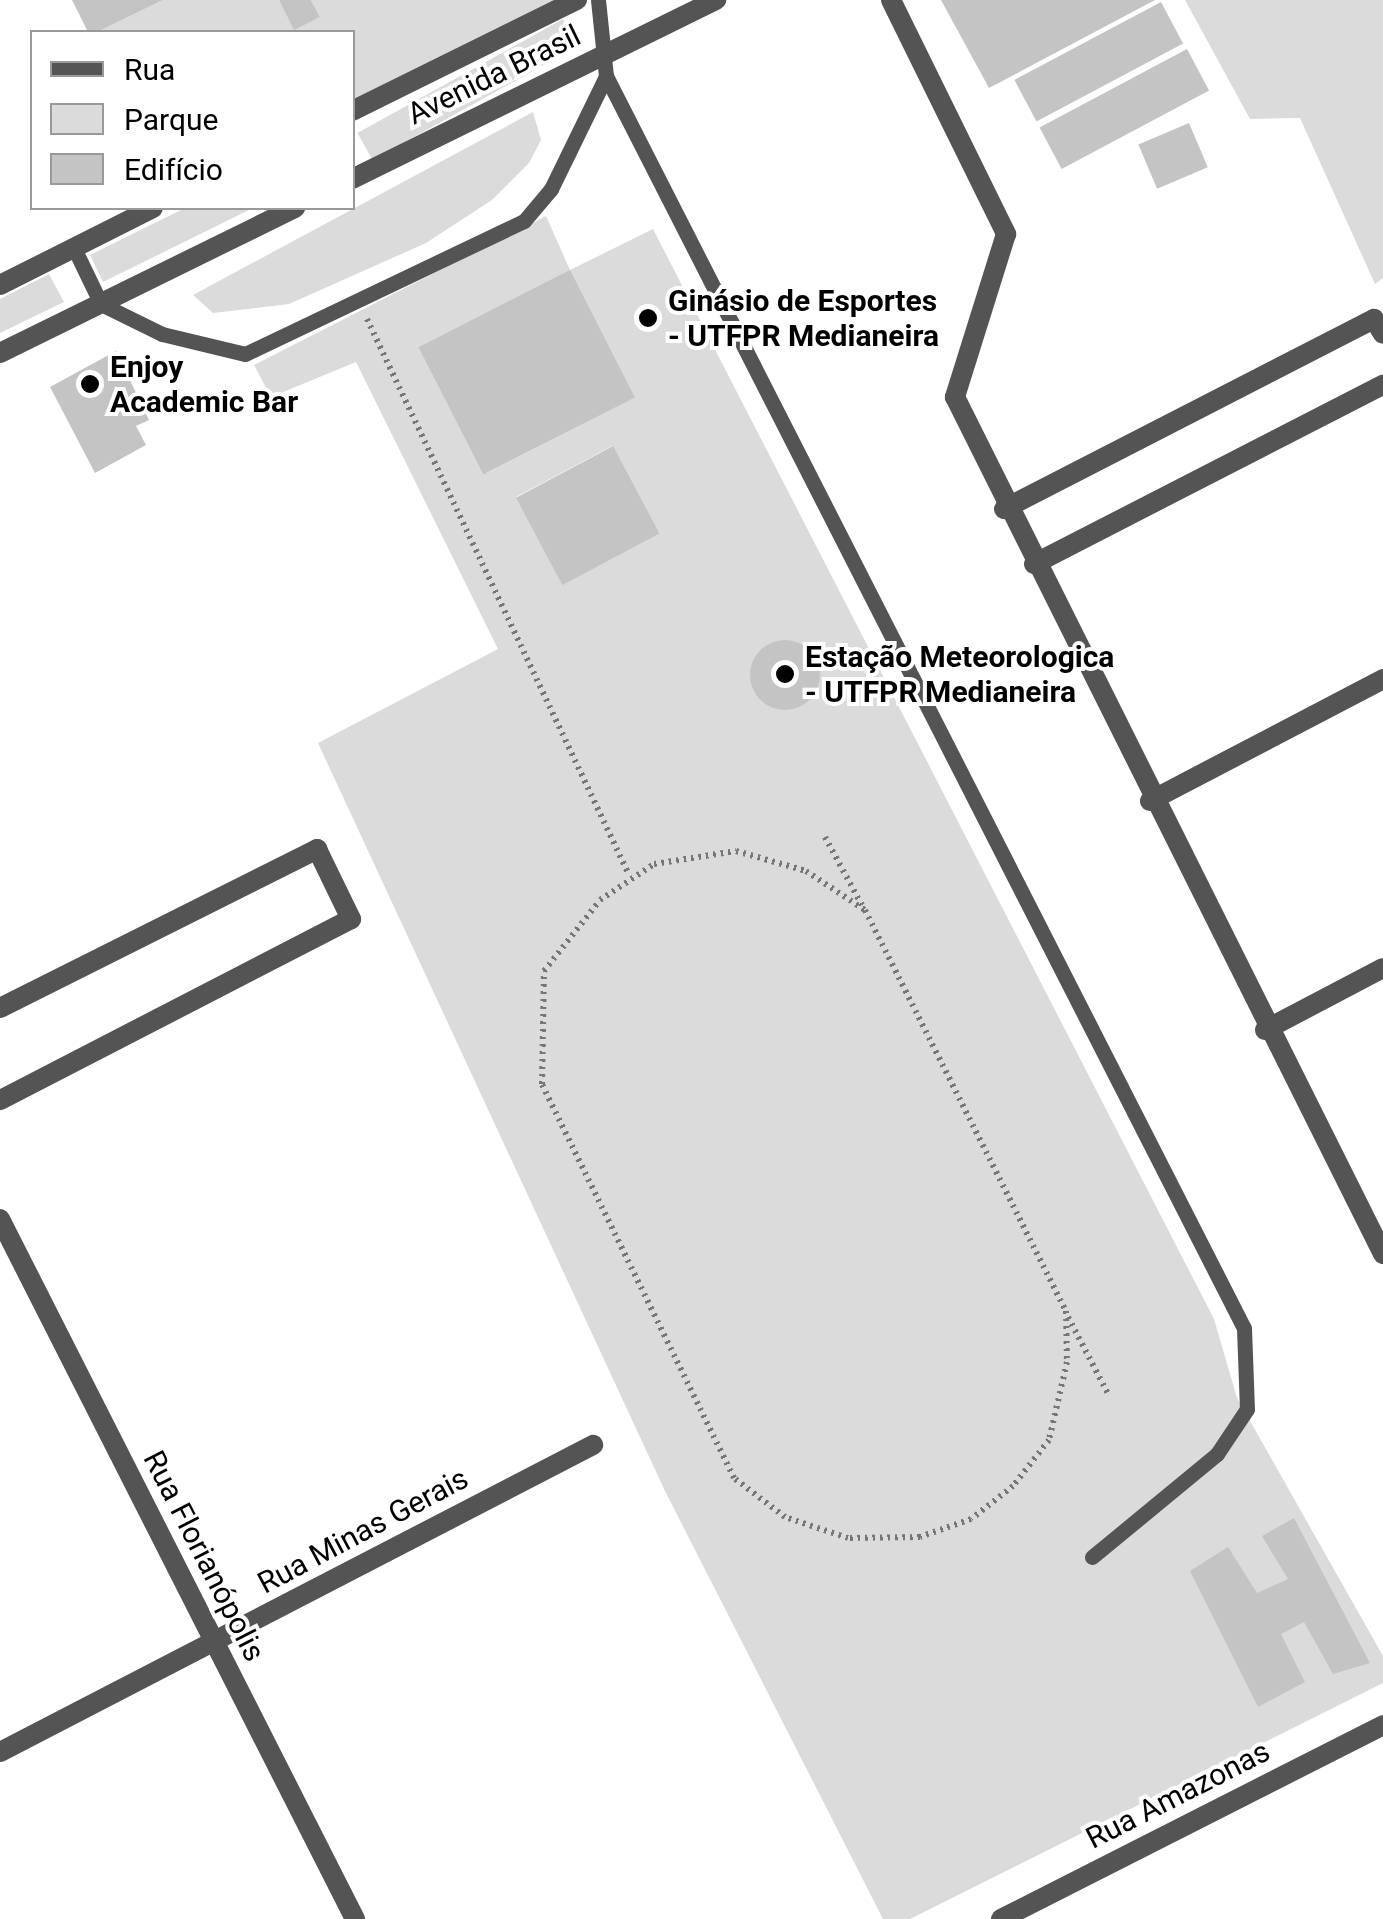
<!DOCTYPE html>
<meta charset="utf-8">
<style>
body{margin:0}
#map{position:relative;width:1383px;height:1919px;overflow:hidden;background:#fff;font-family:Roboto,sans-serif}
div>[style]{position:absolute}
.green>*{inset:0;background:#dbdbdb;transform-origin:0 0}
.building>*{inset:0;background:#c4c4c4;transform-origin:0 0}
.round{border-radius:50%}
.path>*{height:6px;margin-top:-3px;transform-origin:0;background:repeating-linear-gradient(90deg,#767676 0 2.5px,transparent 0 7.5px)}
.service>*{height:15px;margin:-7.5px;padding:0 7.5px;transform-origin:7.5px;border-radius:7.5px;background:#545454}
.minor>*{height:20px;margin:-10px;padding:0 10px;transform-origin:10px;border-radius:10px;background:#545454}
.tertiary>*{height:20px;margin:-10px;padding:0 10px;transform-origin:10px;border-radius:10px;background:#545454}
.dots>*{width:28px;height:28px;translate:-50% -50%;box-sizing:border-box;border:5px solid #fff;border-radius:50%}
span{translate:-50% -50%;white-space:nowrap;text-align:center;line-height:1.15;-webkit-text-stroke:8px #fff;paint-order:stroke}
.street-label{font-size:30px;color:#000}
.poi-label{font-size:30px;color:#000;font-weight:700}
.left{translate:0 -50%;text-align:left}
.legend{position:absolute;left:30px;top:30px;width:325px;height:180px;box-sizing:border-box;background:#fff;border:2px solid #999;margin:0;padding:12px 18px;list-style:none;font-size:30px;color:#000}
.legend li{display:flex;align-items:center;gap:20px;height:50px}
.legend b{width:50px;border:2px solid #999}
</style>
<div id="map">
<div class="green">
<div style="clip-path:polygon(163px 0,279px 0,294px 29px,320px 17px,311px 0,576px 0,353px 105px,352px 32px,97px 32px)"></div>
<div style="clip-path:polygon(1185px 0,1383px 0,1383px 278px,1375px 284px,1300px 118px,1250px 119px)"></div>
<div style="left:563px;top:19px;width:31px;height:235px;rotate:61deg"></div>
<div style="clip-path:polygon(533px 112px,541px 140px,529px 163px,492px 200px,426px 243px,289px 304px,213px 313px,193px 295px)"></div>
<div style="clip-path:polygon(185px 208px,253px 208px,103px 282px,90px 255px)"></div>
<div style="clip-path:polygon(evenodd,546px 216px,570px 270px,653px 229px,1214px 1319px,1237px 1398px,1383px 1656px,1383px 1683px,910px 1919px,883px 1919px,665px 1491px,318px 743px,498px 649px,356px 362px,271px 397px,254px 365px,546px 216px,421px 349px,635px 397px,487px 473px,421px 349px,546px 216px,612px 446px,659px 533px,516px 497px,612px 446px)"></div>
<div style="clip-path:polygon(49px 274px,64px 302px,0 333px,0 299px)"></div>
</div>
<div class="building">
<div style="clip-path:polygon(72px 0,163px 0,97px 32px,88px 32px)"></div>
<div style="clip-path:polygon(279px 0,311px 0,320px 17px,294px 30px)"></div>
<div style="clip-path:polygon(941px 0,1155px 0,989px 88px)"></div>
<div style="left:1161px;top:2px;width:47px;height:166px;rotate:62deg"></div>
<div style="left:1187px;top:49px;width:47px;height:167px;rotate:62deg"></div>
<div style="left:1189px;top:123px;width:48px;height:55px;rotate:67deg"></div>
<div style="left:570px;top:270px;width:143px;height:170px;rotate:63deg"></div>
<div style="clip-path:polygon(116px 351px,149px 420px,136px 426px,146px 445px,95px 473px,50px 387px)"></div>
<div style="left:613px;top:446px;width:99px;height:110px;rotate:62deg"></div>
<div class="round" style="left:750px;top:640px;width:70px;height:70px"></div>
<div style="clip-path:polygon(1294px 1518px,1370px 1663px,1333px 1674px,1304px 1622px,1281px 1634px,1305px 1682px,1258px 1707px,1190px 1571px,1228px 1547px,1257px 1593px,1288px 1579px,1262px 1536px)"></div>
</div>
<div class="path">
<div style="left:367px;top:319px;width:612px;rotate:64.77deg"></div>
<div style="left:825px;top:837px;width:82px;rotate:61.6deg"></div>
<div style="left:736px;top:851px;width:73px;rotate:15.9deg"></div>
<div style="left:806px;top:871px;width:71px;rotate:33.5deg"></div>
<div style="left:865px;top:910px;width:449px;rotate:63.4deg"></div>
<div style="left:1066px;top:1311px;width:51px;rotate:88.9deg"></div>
<div style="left:1067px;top:1362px;width:80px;rotate:103deg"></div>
<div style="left:1049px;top:1440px;width:58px;rotate:128deg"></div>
<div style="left:1013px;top:1486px;width:53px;rotate:141.8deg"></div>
<div style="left:971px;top:1519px;width:54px;rotate:160.6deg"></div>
<div style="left:920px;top:1537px;width:72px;rotate:179.2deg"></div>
<div style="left:848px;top:1538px;width:66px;rotate:-161.6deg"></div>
<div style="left:785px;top:1517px;width:64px;rotate:-142.6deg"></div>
<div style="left:734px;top:1478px;width:438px;rotate:-116deg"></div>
<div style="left:542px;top:1084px;width:113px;rotate:-89deg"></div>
<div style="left:544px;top:971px;width:90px;rotate:-51.7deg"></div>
<div style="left:600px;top:900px;width:65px;rotate:-33.7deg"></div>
<div style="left:654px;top:864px;width:83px;rotate:-9deg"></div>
<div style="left:1068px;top:1317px;width:87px;rotate:62.5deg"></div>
</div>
<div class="service">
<div style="left:606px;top:76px;width:1405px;rotate:63deg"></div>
<div style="left:1244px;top:1328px;width:81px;rotate:87.9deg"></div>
<div style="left:1247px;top:1409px;width:54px;rotate:123.7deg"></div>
<div style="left:1217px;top:1454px;width:162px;rotate:140.5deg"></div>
<div style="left:74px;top:248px;width:62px;rotate:64.3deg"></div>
<div style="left:101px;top:304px;width:68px;rotate:26.2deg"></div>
<div style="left:162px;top:334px;width:85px;rotate:13.5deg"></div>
<div style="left:245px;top:354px;width:309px;rotate:-25.5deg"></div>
<div style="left:524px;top:221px;width:42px;rotate:-49.8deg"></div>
<div style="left:551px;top:189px;width:126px;rotate:-64deg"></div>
<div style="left:606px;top:76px;width:76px;rotate:-96deg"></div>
</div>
<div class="minor">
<div style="left:891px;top:0;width:261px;rotate:63.8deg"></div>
<div style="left:1006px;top:234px;width:171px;rotate:107.4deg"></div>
<div style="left:955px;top:397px;width:958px;rotate:63.46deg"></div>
<div style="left:1004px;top:509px;width:416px;rotate:-27.2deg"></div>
<div style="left:1374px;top:319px;width:17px;rotate:59deg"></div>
<div style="left:1034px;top:564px;width:392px;rotate:-27.2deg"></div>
<div style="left:1150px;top:801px;width:263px;rotate:-27.6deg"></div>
<div style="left:0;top:1008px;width:355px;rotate:-26.6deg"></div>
<div style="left:317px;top:849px;width:78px;rotate:64.1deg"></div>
<div style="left:351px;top:919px;width:395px;rotate:152.7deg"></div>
<div style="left:1265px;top:1030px;width:133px;rotate:-27.7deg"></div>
<div style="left:0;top:1219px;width:785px;rotate:63.11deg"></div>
<div style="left:0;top:1752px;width:668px;rotate:-27.37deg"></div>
<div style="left:1001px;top:1919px;width:428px;rotate:-26.9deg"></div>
</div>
<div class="tertiary">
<div style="left:352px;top:111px;width:251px;rotate:-26.3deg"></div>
<div style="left:352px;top:179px;width:406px;rotate:-26.2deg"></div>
<div style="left:0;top:285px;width:171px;rotate:-26.7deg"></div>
<div style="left:0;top:353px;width:329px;rotate:-26.2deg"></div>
</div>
<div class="dots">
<div style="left:648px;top:318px;background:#000"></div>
<div style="left:90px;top:384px;background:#000"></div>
<div style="left:785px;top:674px;background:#000"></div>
</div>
<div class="street-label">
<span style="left:494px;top:75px;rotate:-26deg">Avenida Brasil</span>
<span style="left:363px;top:1531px;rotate:-28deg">Rua Minas Gerais</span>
<span style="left:204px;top:1556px;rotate:63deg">Rua Florianópolis</span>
<span style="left:1178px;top:1795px;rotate:-27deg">Rua Amazonas</span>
</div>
<div class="poi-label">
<span class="left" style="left:668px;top:318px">Ginásio de Esportes<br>- UTFPR Medianeira</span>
<span class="left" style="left:110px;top:384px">Enjoy<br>Academic Bar</span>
<span class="left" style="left:805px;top:674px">Estação Meteorologica<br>- UTFPR Medianeira</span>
</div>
<ul class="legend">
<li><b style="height:12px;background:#545454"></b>Rua</li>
<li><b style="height:28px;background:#dbdbdb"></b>Parque</li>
<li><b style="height:28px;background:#c4c4c4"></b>Edifício</li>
</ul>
</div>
